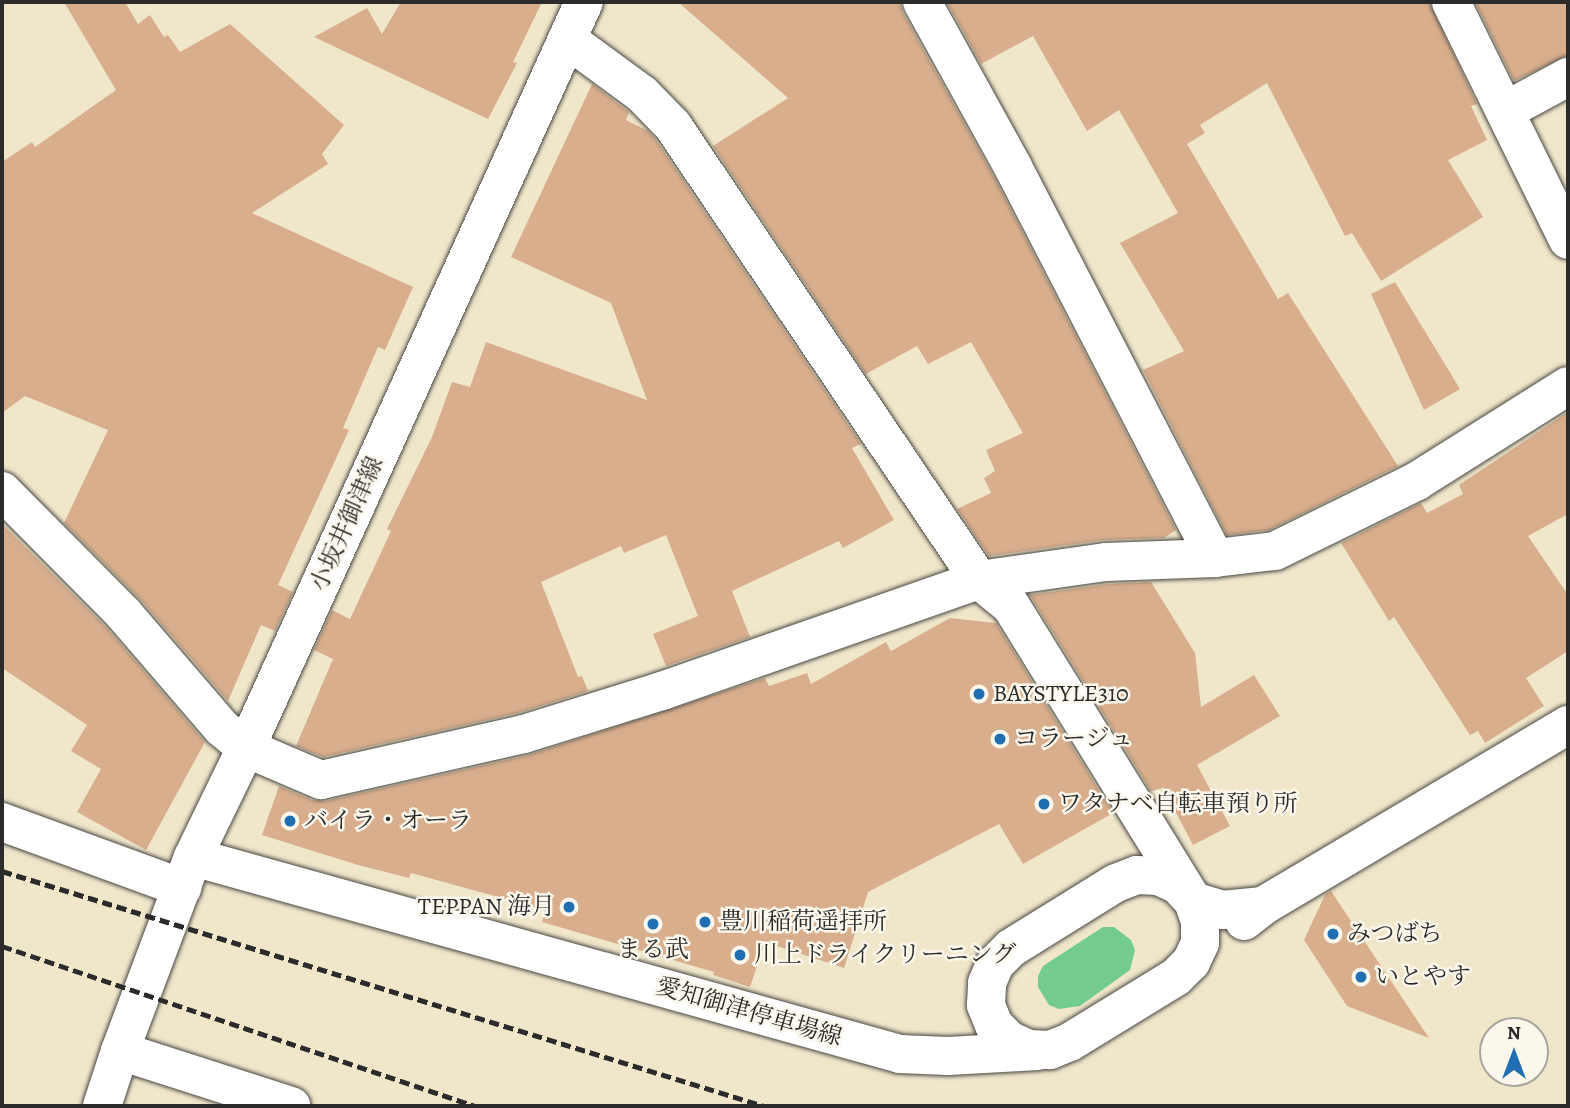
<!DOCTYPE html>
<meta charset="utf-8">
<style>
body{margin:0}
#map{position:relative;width:1570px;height:1108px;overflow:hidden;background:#f0e7cb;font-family:Alegreya,"Noto Serif JP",serif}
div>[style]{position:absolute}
.green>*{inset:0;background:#74cb8f}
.building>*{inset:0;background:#d8ae8d}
.roads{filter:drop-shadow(0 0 2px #494743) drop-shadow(0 0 2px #494743)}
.street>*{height:38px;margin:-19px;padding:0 19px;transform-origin:19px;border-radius:19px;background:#fff}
.secondary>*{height:38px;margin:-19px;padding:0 19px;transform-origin:19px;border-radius:19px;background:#fff}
.rail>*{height:5px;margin-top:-2.5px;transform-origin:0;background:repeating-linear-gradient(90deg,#2b2b2b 0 10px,transparent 0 15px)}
.dots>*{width:19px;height:19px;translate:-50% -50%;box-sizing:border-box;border:4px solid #fbf7ec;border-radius:50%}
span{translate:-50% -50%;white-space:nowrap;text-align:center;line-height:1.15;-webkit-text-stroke:5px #fbf7ec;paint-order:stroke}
.street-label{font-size:24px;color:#2b2b2b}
.poi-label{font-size:24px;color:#2b2b2b}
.left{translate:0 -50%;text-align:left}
.right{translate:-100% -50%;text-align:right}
.frame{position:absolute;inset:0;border:4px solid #2b2b2b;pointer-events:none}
.north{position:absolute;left:1479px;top:1017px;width:70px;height:70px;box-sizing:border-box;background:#fbf7ec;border:2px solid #a8a59f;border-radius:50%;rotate:0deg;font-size:19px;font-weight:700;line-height:28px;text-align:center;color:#2b2b2b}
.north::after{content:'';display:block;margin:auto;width:24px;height:32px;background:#1f6fb2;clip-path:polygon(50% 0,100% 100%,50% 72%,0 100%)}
</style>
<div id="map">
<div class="green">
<div style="clip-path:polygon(1103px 927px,1114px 927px,1131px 940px,1135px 950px,1130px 970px,1080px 1006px,1059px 1009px,1049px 1005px,1038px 987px,1038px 976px,1043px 966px)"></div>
</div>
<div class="building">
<div style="clip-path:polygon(64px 2px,125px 2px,138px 24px,150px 15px,164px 37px,168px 35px,180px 52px,230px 24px,344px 125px,322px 154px,328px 164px,252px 213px,413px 287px,385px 350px,378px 347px,343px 428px,349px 430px,278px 585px,293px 592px,275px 631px,261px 625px,228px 701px,140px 599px,64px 523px,108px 430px,25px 396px,2px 413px,2px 162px,32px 142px,35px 147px,116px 90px)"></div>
<div style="clip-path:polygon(401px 2px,542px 2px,513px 62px,517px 63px,488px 119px,314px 37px,367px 8px,382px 34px)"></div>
<div style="clip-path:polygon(678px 2px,900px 2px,903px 13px,994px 177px,1176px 530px,1164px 538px,1103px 540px,989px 556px,957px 509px,991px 493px,984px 478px,995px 471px,986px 450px,1023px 433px,971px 342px,928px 364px,917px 346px,866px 374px,713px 146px,788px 98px)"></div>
<div style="clip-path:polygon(947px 2px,1429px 2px,1477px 104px,1471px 106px,1487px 140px,1448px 160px,1483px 217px,1381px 281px,1352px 233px,1345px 236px,1267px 83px,1200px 125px,1205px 133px,1187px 144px,1278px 299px,1288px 293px,1398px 466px,1269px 530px,1227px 535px,1143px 370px,1184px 351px,1120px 243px,1178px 213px,1119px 110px,1087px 131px,1033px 36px,981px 64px)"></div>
<div style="clip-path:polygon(1475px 2px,1568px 2px,1568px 55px,1514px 81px)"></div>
<div style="clip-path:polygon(592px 84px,629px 112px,626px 120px,648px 131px,656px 140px,861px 444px,852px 448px,894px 520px,843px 548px,839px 541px,732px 591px,750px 637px,666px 666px,653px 634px,698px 616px,666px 535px,624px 553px,621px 546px,541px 582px,578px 677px,582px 676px,588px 691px,518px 713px,323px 757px,296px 746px,333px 659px,314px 650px,332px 610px,350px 619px,391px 531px,387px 529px,432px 437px,452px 382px,470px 387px,486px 342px,647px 400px,611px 303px,511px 257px)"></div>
<div style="clip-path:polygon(1395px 282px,1460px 389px,1424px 410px,1371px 294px)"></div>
<div style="clip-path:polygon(1568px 412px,1568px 519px,1566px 515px,1528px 536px,1568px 595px,1568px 651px,1526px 678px,1544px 706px,1485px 743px,1478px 731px,1470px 735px,1394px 617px,1389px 621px,1341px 543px,1421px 503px,1427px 513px,1463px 494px,1459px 485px)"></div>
<div style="clip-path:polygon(2px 524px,107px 628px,205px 742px,146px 850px,77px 812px,101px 769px,71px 751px,87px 725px,2px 668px)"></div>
<div style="clip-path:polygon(1151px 582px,1195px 653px,1201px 707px,1254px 675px,1280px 716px,1197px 765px,1230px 826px,1193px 845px,1163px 788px,1151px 791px,1030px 595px,1108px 584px)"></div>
<div style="clip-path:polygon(950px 618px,996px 623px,1113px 813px,1023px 864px,999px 824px,868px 892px,844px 968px,765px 942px,750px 987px,713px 975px,714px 972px,542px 922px,545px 910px,411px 873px,409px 878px,358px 865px,262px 835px,279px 786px,312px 800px,326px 801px,529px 755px,765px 678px,769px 686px,807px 673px,811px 684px,886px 642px,891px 651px)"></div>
<div style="clip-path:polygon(1331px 891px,1429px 1038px,1347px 1006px,1304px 940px,1325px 895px)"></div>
</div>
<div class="roads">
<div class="street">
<div style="left:922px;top:2px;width:188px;rotate:61.1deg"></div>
<div style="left:1013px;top:167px;width:440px;rotate:62.7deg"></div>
<div style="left:1451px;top:2px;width:265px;rotate:63.8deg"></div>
<div style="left:567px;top:39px;width:93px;rotate:36.3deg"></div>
<div style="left:642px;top:94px;width:45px;rotate:45.9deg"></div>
<div style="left:673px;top:126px;width:547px;rotate:56.02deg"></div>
<div style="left:979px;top:580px;width:41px;rotate:39.1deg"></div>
<div style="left:1011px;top:606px;width:347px;rotate:58.3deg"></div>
<div style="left:1193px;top:901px;width:30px;rotate:17deg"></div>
<div style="left:1222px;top:910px;width:41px;rotate:-5.6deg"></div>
<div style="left:1505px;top:111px;width:72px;rotate:-28.4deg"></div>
<div style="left:2px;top:491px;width:172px;rotate:45.2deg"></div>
<div style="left:123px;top:613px;width:152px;rotate:49.3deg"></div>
<div style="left:222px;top:728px;width:31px;rotate:40deg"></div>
<div style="left:246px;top:748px;width:82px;rotate:23.1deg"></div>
<div style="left:321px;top:780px;width:208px;rotate:-12.8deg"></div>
<div style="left:524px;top:734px;width:145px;rotate:-17.3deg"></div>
<div style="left:662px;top:691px;width:336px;rotate:-19.3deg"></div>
<div style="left:979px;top:580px;width:128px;rotate:-8.1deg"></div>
<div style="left:1106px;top:562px;width:109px;rotate:-2.1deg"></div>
<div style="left:1215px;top:558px;width:60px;rotate:-6.7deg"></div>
<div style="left:1275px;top:551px;width:158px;rotate:-26.2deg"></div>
<div style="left:1417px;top:481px;width:178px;rotate:-32.2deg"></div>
<div style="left:2px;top:822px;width:192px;rotate:20.1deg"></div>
<div style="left:1137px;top:875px;width:21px;rotate:3deg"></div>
<div style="left:1158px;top:876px;width:22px;rotate:24deg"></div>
<div style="left:1178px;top:885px;width:22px;rotate:47deg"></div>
<div style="left:1193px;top:901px;width:21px;rotate:71deg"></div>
<div style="left:1200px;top:921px;width:22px;rotate:90deg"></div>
<div style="left:1200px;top:943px;width:21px;rotate:115deg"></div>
<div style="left:1191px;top:962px;width:21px;rotate:135deg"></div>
<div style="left:1176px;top:977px;width:124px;rotate:148.5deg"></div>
<div style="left:1070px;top:1042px;width:22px;rotate:158deg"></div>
<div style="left:1050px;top:1050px;width:21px;rotate:-177deg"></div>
<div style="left:1029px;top:1049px;width:22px;rotate:-156deg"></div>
<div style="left:1009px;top:1040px;width:21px;rotate:-135deg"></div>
<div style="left:994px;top:1025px;width:22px;rotate:-112deg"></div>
<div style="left:986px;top:1005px;width:22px;rotate:-87deg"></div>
<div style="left:987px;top:983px;width:21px;rotate:-67deg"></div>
<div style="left:995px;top:964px;width:23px;rotate:-45deg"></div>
<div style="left:1011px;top:948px;width:123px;rotate:-31.8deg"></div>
<div style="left:1116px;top:883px;width:22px;rotate:-21deg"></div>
<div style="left:1244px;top:921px;width:24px;rotate:-38deg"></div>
<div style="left:1263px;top:906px;width:355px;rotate:-30.7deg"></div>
<div style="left:120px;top:1051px;width:180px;rotate:17.8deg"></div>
<div style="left:900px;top:1054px;width:48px;rotate:2.4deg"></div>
<div style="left:948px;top:1056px;width:90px;rotate:-3.2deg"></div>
</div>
<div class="secondary">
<div style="left:193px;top:857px;width:734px;rotate:15.57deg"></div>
<div style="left:102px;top:1106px;width:58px;rotate:-71.9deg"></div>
<div style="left:120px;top:1051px;width:207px;rotate:-69.4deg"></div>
<div style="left:193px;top:857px;width:121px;rotate:-64.1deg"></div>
<div style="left:246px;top:748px;width:819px;rotate:-65.63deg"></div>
</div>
</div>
<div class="rail">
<div style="left:2px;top:871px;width:797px;rotate:17.14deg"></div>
<div style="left:2px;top:946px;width:499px;rotate:18.7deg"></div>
</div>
<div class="dots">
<div style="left:979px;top:694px;background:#1f6fb2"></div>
<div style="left:1000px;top:739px;background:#1f6fb2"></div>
<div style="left:1044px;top:804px;background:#1f6fb2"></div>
<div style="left:290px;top:821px;background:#1f6fb2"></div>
<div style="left:569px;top:907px;background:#1f6fb2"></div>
<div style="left:705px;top:922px;background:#1f6fb2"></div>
<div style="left:653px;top:924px;background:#1f6fb2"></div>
<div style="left:1333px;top:934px;background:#1f6fb2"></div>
<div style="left:740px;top:955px;background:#1f6fb2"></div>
<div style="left:1361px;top:977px;background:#1f6fb2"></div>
</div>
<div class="street-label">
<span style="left:347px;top:524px;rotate:-66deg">小坂井御津線</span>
<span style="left:749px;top:1012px;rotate:16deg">愛知御津停車場線</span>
</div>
<div class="poi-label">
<span class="left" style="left:993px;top:694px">BAYSTYLE310</span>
<span class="left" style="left:1014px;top:739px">コラージュ</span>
<span class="left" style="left:1058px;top:804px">ワタナベ自転車預り所</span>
<span class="left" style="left:304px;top:821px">バイラ・オーラ</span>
<span class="right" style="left:555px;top:907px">TEPPAN 海月</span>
<span class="left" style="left:719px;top:922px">豊川稲荷遥拝所</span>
<span class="left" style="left:1347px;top:934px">みつばち</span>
<span style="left:653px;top:950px">まる武</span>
<span class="left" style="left:754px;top:955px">川上ドライクリーニング</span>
<span class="left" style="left:1375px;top:977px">いとやす</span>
</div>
<div class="frame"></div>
<div class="north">N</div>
</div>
